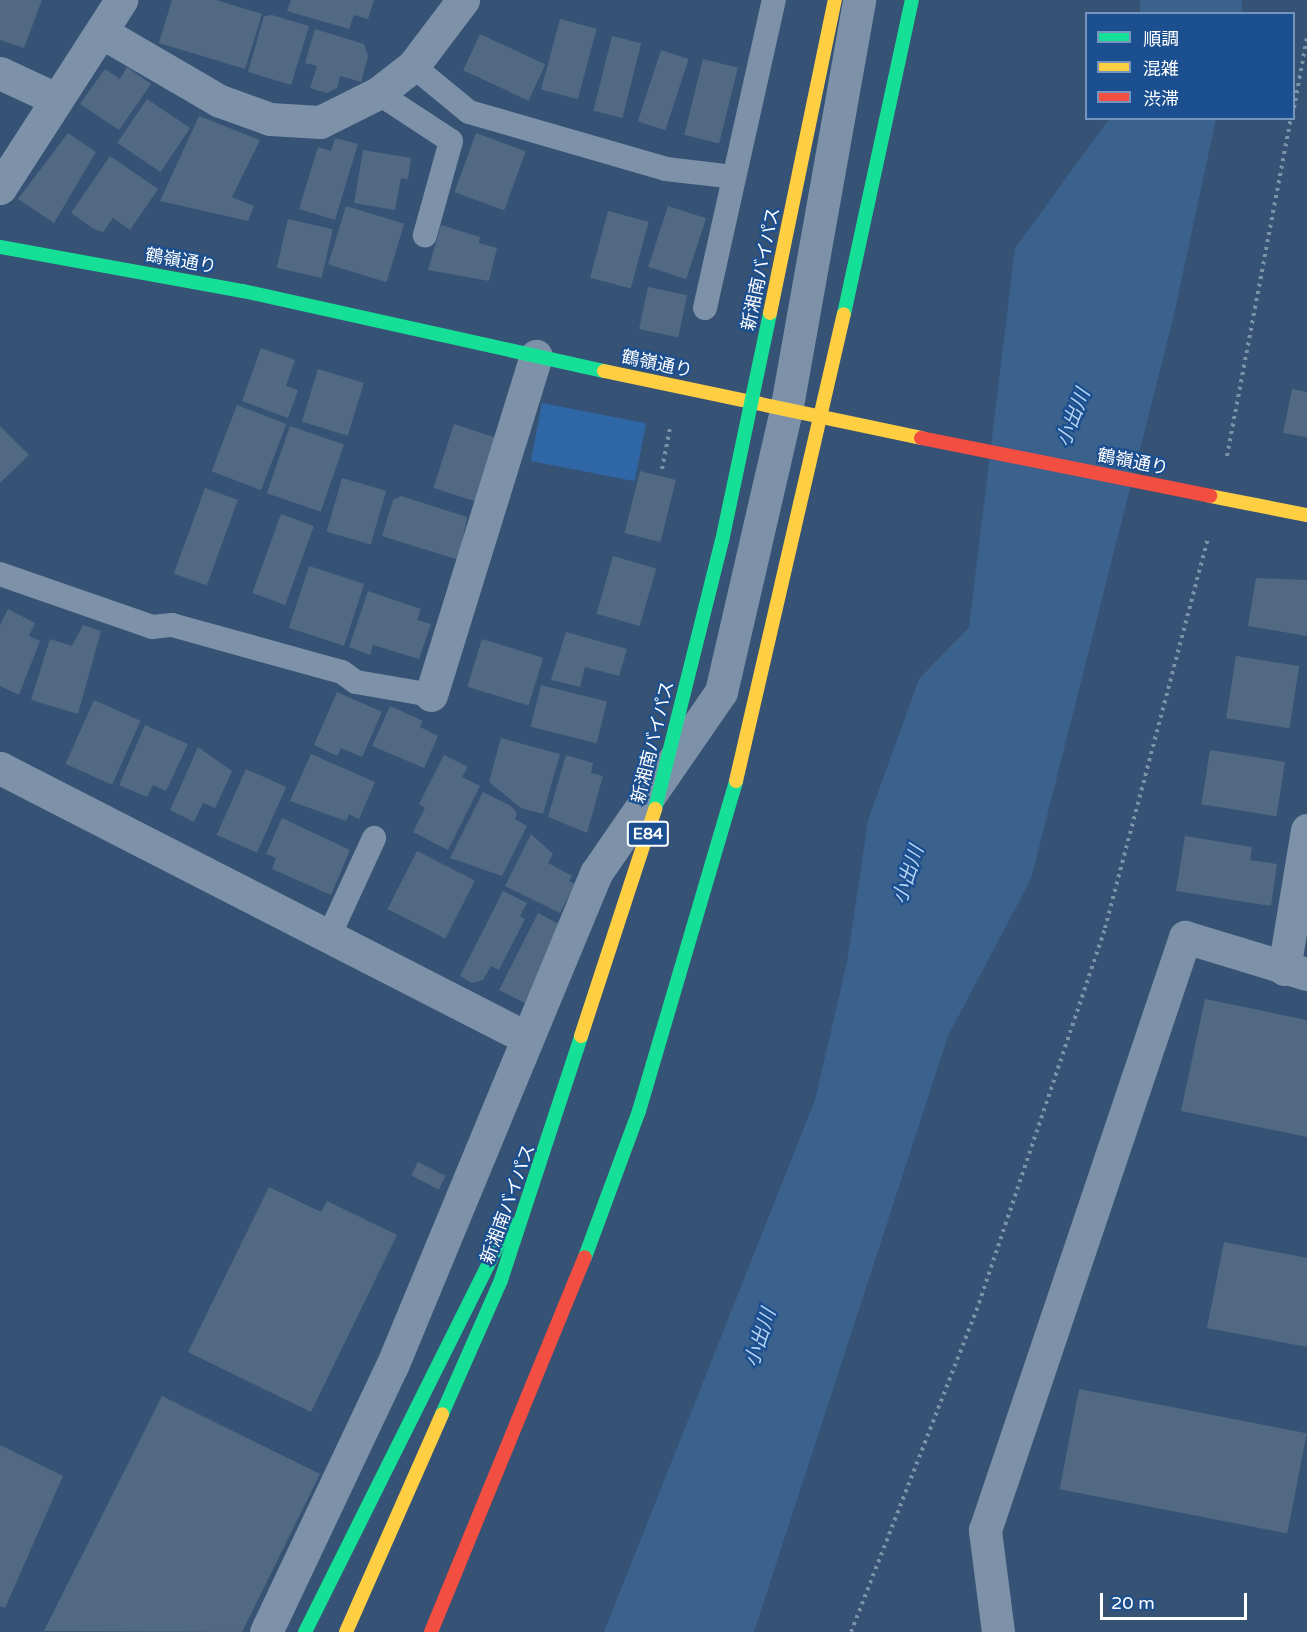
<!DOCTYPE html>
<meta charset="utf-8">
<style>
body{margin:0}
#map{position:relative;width:1307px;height:1632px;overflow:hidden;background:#365274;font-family:"Varela Round","Noto Sans JP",sans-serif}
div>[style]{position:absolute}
.green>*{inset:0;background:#2f66a5;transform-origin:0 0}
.water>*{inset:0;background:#3b618d;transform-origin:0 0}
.building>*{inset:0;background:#526984;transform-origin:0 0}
.path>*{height:4px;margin-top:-2px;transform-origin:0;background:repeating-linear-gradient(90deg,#7d92a8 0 3px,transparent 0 7.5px)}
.lane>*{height:24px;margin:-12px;padding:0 12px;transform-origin:12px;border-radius:12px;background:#7d92a8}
.street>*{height:33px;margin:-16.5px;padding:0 16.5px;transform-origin:16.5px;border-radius:16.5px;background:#7d92a8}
.fast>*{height:14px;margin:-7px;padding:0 7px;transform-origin:7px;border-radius:7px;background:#16e098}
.slow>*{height:14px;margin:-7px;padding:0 7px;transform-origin:7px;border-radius:7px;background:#ffcf43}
.jam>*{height:14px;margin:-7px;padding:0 7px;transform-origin:7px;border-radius:7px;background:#f24e42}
.fast-bridge>*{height:14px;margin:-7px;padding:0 7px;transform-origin:7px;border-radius:7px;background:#16e098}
.slow-bridge>*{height:14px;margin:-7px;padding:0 7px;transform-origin:7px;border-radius:7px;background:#ffcf43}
.jam-bridge>*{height:14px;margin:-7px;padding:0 7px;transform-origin:7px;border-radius:7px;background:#f24e42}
span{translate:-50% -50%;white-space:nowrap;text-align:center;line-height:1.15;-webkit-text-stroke:4.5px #1b4f8f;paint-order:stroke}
.shield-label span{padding:2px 4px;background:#1b4f8f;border:2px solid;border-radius:4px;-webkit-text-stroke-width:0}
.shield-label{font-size:16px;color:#fff;font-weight:700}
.street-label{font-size:18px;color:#fff}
.water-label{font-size:20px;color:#b5d3f5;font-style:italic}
.legend{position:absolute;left:1085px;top:12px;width:210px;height:108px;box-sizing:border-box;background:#1b4f8f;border:2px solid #7695bc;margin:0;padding:8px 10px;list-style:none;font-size:18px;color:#fff}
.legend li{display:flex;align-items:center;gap:12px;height:30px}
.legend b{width:30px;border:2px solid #7695bc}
.scale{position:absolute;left:1100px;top:1593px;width:147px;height:27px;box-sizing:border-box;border:3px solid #fff;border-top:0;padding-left:8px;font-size:18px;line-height:21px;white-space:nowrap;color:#fff;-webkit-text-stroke:4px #1b4f8f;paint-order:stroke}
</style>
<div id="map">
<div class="green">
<div style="left:542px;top:403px;width:106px;height:59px;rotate:11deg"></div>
</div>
<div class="water">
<div style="left:1140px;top:0;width:102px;height:13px"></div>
<div style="clip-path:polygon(1109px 119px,1216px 119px,1173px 319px,1031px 879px,948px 1036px,754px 1632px,604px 1632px,815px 1100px,847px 962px,868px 820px,919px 679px,969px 627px,1015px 248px)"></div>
</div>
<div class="building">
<div style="clip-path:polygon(0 0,42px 0,24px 48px,0 40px)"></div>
<div style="clip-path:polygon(172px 0,216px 0,262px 14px,245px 69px,159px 43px)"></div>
<div style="clip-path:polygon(291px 0,374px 0,368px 19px,354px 15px,349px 29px,287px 11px)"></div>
<div style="clip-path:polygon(272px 15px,309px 26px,291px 85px,248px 72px,264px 16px)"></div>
<div style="left:560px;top:19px;width:38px;height:73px;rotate:15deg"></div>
<div style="clip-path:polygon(315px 29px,364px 44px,368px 56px,361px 82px,340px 76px,337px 88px,327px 93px,310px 88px,317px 66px,305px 63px)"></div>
<div style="left:480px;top:34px;width:72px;height:40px;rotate:25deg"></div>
<div style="left:612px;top:36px;width:30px;height:77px;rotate:14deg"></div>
<div style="left:661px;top:50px;width:29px;height:75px;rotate:18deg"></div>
<div style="left:703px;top:59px;width:36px;height:78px;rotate:14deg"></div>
<div style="clip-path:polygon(127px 67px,151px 84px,119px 130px,80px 104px,105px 69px,120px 79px)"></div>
<div style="left:147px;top:99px;width:52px;height:53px;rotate:34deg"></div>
<div style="clip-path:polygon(199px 116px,260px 140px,232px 197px,254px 206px,248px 221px,160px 201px)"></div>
<div style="clip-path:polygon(68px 133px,96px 152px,54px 223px,18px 199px)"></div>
<div style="left:476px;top:133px;width:53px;height:63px;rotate:20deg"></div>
<div style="clip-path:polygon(335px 138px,358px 144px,335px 220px,299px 209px,318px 147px,331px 151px)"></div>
<div style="clip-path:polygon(363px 150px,411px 158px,408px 179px,401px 178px,395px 210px,354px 203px)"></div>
<div style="clip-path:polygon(110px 156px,158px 189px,130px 230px,113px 218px,103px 232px,94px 229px,71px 213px)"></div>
<div style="left:346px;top:206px;width:61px;height:61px;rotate:17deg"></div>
<div style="left:668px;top:206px;width:40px;height:64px;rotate:18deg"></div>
<div style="left:608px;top:211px;width:42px;height:69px;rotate:15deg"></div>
<div style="left:288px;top:219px;width:46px;height:50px;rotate:13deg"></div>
<div style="clip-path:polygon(441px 225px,480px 237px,479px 243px,497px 248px,489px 281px,428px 270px)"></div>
<div style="left:648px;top:287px;width:40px;height:43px;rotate:12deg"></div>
<div style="clip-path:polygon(261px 348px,295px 360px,286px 386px,298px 390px,288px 418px,242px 401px)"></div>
<div style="left:318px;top:369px;width:48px;height:55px;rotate:17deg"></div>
<div style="clip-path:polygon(1292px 389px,1307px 392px,1307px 437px,1283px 433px)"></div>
<div style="left:237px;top:405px;width:53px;height:71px;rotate:21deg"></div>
<div style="left:454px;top:424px;width:45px;height:67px;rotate:18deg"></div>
<div style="clip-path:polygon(0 426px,29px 455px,0 483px)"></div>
<div style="left:290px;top:426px;width:57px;height:71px;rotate:19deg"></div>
<div style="left:640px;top:471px;width:37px;height:64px;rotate:14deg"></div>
<div style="left:342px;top:478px;width:46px;height:56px;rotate:16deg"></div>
<div style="left:205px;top:488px;width:35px;height:91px;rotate:20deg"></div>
<div style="clip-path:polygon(401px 496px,467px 517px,459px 560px,382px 536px,393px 500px)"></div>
<div style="left:281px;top:514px;width:35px;height:84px;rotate:20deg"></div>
<div style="left:613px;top:556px;width:45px;height:60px;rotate:16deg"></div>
<div style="left:309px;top:566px;width:58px;height:65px;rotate:18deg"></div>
<div style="clip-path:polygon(1256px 578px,1307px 580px,1307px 636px,1248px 626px)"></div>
<div style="clip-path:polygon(368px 591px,421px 609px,417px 620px,431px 624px,419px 659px,373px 645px,370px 655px,349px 647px)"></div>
<div style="clip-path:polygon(8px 609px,35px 623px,29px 636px,40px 641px,19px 695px,0 686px,0 625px)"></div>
<div style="clip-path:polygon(83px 625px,101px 631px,78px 714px,31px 700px,50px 639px,72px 646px)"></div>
<div style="clip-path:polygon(566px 632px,627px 649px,619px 676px,585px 667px,580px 687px,551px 680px)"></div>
<div style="left:482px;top:639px;width:64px;height:50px;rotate:17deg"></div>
<div style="left:1236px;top:656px;width:64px;height:63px;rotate:9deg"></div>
<div style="left:541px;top:685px;width:68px;height:43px;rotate:14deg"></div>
<div style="clip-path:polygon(337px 692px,382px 712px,362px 757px,341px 748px,337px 756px,314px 745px)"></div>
<div style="left:94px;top:700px;width:51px;height:70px;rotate:24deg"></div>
<div style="clip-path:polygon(390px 706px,423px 721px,420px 727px,438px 736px,424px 768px,372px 746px)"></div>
<div style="clip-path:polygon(145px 725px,188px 744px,166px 791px,153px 785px,147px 797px,119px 785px)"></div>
<div style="clip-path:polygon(501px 738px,560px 754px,543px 814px,521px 808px,489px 782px)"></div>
<div style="clip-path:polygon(198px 747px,232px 771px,215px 808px,203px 803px,194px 822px,170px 810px)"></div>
<div style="left:1210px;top:750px;width:76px;height:55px;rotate:9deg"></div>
<div style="clip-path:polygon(311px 754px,375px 782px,359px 819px,349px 814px,346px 821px,290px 801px)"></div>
<div style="clip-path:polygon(444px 755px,468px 767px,462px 777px,480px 786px,448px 850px,413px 832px,425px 808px,419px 804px)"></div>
<div style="clip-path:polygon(566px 755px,593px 763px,591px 773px,603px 776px,587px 833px,548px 817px)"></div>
<div style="left:246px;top:769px;width:44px;height:72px;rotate:24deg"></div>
<div style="clip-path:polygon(483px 792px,511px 806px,517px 813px,515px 819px,527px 826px,502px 876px,450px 858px)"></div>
<div style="clip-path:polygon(282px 818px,350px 850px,331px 895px,272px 869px,276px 858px,266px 854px)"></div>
<div style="clip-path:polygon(531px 834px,553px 854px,548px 863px,572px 876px,569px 881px,575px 884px,560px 913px,505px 886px)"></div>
<div style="clip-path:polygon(1185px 836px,1252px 847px,1250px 860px,1277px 864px,1271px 906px,1176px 891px)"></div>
<div style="left:417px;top:851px;width:65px;height:65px;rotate:27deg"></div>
<div style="clip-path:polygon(503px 891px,527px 903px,520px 916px,525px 919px,499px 970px,491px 966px,483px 980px,472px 983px,460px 976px)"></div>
<div style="clip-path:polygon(538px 913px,561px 925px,531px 1006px,499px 990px)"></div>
<div style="clip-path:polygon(1205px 999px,1307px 1020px,1307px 1137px,1181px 1111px)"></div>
<div style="left:418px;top:1162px;width:31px;height:15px;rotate:27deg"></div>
<div style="clip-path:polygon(269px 1187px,321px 1212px,327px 1201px,397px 1235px,311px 1412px,188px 1352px)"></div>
<div style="clip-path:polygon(1224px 1242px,1307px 1258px,1307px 1347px,1207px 1328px)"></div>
<div style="left:1079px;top:1389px;width:232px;height:102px;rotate:11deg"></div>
<div style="clip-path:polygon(162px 1396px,320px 1474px,242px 1632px,44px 1631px)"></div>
<div style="clip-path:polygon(0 1445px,63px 1476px,5px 1608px,0 1606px)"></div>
</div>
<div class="path">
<div style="left:1294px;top:108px;width:72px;rotate:-79.6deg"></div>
<div style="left:1227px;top:456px;width:344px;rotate:-79.3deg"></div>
<div style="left:662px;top:469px;width:42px;rotate:-79deg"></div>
<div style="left:851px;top:1632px;width:353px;rotate:-68.7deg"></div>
<div style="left:979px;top:1303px;width:396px;rotate:-71.4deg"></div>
<div style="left:1105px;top:928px;width:402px;rotate:-75.2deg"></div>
</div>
<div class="lane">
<div style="left:413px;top:66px;width:72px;rotate:39.4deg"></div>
<div style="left:469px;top:112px;width:205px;rotate:16.1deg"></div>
<div style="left:666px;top:169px;width:68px;rotate:6.7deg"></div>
<div style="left:378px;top:93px;width:87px;rotate:33.3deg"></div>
<div style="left:451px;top:141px;width:98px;rotate:105.5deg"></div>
<div style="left:705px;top:308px;width:316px;rotate:-77.4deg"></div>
<div style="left:0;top:574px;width:161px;rotate:19.2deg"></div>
<div style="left:152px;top:627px;width:20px;rotate:-6deg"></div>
<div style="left:172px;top:625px;width:176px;rotate:15.5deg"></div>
<div style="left:342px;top:672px;width:17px;rotate:36deg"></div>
<div style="left:356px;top:682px;width:76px;rotate:9.8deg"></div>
<div style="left:329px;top:936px;width:108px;rotate:-65.3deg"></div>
</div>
<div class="street">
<div style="left:103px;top:33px;width:135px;rotate:30.2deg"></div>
<div style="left:220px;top:101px;width:53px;rotate:19.8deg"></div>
<div style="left:270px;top:119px;width:50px;rotate:3.4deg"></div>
<div style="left:320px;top:122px;width:65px;rotate:-26.6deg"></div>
<div style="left:378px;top:93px;width:44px;rotate:-37.6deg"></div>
<div style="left:413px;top:66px;width:83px;rotate:-52.9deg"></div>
<div style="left:0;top:73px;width:62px;rotate:24.9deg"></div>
<div style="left:0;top:188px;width:224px;rotate:-57.2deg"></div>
<div style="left:431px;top:695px;width:355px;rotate:-72.8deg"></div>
<div style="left:0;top:768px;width:592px;rotate:27.13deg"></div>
<div style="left:1284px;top:969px;width:141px;rotate:-80.6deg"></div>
<div style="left:266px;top:1632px;width:294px;rotate:-64.7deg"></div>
<div style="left:392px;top:1366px;width:534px;rotate:-67.52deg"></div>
<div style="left:596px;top:873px;width:220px;rotate:-55.4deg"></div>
<div style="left:721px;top:692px;width:288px;rotate:-77deg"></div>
<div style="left:786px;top:411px;width:417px;rotate:-79.9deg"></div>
<div style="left:998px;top:1632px;width:103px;rotate:-97.3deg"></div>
<div style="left:985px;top:1530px;width:626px;rotate:-71.36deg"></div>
<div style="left:1185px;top:937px;width:127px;rotate:16.9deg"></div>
</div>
<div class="fast">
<div style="left:0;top:247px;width:247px;rotate:10.3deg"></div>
<div style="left:243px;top:291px;width:370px;rotate:12.5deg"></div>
<div style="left:305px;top:1632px;width:457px;rotate:-63.5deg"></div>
</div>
<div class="slow">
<div style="left:604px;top:371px;width:324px;rotate:11.9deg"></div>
<div style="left:1210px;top:496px;width:99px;rotate:11.1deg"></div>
</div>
<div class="jam">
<div style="left:921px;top:438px;width:295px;rotate:11.3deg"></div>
</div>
<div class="fast-bridge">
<div style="left:844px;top:314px;width:321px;rotate:-77.8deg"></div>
<div style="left:655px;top:809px;width:276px;rotate:-76deg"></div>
<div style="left:722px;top:541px;width:233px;rotate:-78.1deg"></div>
<div style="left:585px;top:1257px;width:156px;rotate:-69.7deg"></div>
<div style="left:639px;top:1111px;width:344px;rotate:-73.6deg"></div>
<div style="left:442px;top:1414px;width:146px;rotate:-66.2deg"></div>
<div style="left:501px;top:1280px;width:257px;rotate:-71.8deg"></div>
</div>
<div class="slow-bridge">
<div style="left:770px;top:313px;width:320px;rotate:-78.3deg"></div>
<div style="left:736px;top:781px;width:479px;rotate:-77deg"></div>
<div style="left:581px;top:1036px;width:239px;rotate:-71.9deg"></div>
<div style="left:346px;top:1632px;width:238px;rotate:-66.2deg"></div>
</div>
<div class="jam-bridge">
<div style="left:431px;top:1632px;width:405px;rotate:-67.7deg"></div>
</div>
<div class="shield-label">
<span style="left:648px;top:834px">E84</span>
</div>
<div class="street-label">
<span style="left:181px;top:261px;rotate:10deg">鶴嶺通り</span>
<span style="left:761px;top:269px;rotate:-78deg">新湘南バイパス</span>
<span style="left:657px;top:364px;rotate:12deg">鶴嶺通り</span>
<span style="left:1133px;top:462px;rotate:11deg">鶴嶺通り</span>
<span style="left:653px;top:742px;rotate:-76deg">新湘南バイパス</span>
<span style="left:508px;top:1204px;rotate:-70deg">新湘南バイパス</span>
</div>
<div class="water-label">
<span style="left:1074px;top:418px;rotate:-69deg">小出川</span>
<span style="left:909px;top:875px;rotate:-72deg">小出川</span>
<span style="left:761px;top:1338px;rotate:-72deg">小出川</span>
</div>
<ul class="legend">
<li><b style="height:8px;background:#16e098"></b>順調</li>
<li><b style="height:8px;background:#ffcf43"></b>混雑</li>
<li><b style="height:8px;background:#f24e42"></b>渋滞</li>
</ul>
<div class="scale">20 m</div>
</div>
